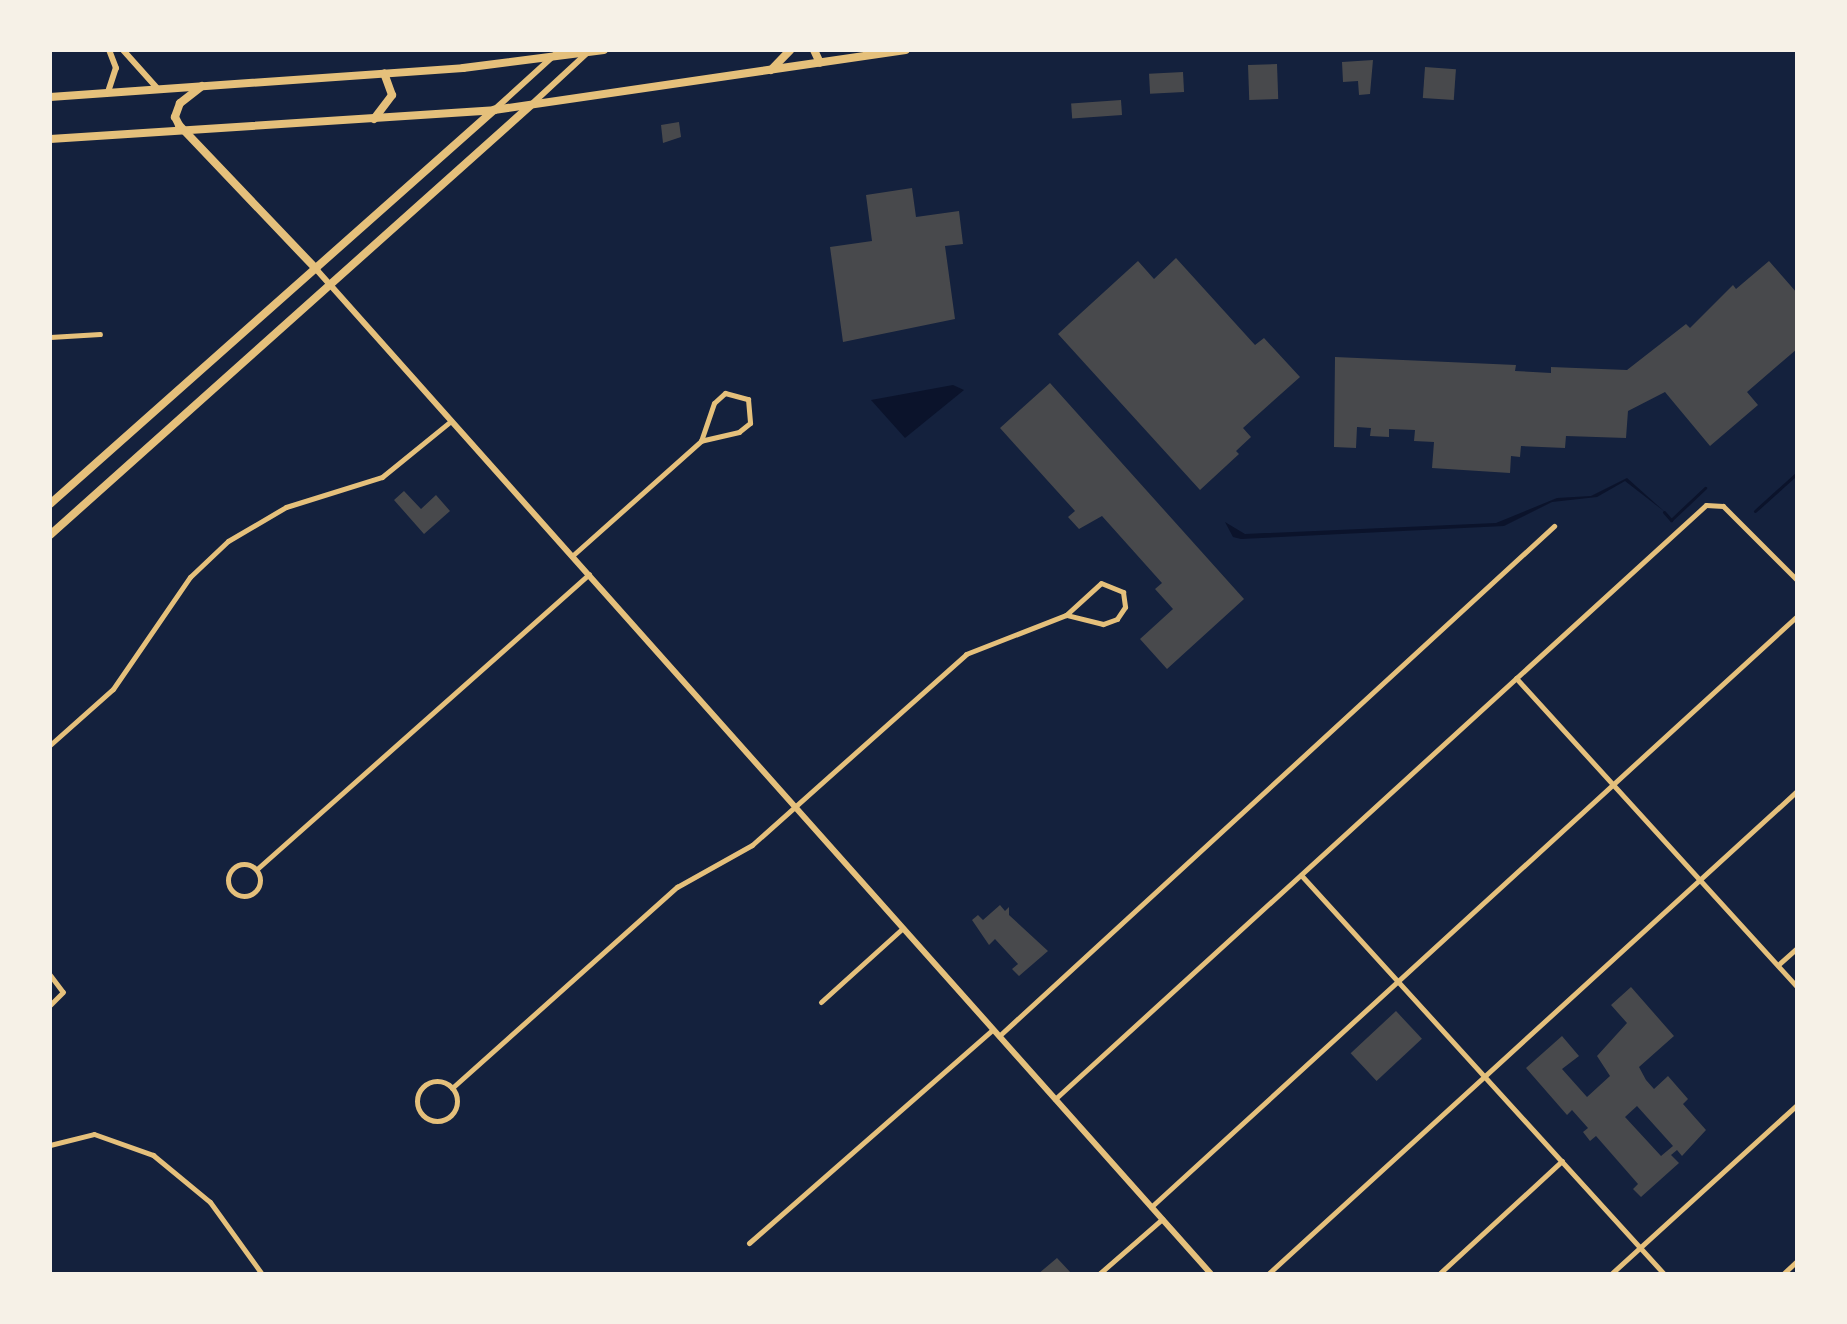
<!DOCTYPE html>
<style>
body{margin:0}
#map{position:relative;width:1847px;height:1324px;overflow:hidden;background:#14213d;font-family:Signika,sans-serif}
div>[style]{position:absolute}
.water>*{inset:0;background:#0b132b}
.stream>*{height:3px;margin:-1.5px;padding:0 1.5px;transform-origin:1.5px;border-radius:1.5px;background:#0b132b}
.building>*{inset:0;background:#48494c;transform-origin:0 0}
.minor>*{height:5px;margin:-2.5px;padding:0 2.5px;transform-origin:2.5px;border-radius:2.5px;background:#e5c07b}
.minor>.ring{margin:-2.5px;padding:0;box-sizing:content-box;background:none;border:5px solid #e5c07b;border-radius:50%}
.tertiary>*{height:6px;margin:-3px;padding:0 3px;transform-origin:3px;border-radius:3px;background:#e5c07b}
.trunk>*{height:8px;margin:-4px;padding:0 4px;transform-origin:4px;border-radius:4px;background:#e5c07b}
span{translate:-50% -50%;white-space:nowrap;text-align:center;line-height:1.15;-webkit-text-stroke:6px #f6f1e7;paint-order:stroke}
.frame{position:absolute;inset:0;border:52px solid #f6f1e7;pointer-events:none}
</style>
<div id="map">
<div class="water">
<div style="clip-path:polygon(953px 385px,964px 390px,905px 438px,871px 400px)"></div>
<div style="clip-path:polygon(1627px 478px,1665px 512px,1625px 481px,1597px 497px,1552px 502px,1504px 526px,1241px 539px,1233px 537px,1225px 522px,1245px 534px,1496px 523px,1557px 498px,1591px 496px)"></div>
</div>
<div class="stream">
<div style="left:1755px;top:511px;width:57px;rotate:-42.1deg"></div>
<div style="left:1664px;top:512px;width:11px;rotate:49deg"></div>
<div style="left:1671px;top:520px;width:47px;rotate:-43.3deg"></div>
</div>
<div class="building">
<div style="clip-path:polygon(1373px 60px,1370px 94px,1359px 95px,1358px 81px,1343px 82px,1342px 62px)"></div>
<div style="left:1277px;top:64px;width:35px;height:29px;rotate:88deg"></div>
<div style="left:1425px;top:67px;width:31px;height:31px;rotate:4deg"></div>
<div style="left:1183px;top:72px;width:20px;height:34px;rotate:87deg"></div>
<div style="left:1121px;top:100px;width:15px;height:50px;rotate:86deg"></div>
<div style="clip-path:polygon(679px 122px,681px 137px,663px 143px,661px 125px)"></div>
<div style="clip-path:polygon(912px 188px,916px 217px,959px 211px,963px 244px,945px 246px,955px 319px,843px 342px,830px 247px,872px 241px,866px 195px)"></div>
<div style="clip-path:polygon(1176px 258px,1255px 345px,1264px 338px,1300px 377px,1243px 428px,1251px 437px,1236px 451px,1239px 454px,1200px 490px,1058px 334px,1138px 261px,1154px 279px)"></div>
<div style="clip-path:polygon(1769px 261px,1797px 293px,1797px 349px,1747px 392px,1758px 405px,1710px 446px,1665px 392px,1628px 411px,1626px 438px,1566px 436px,1565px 448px,1521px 446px,1520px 457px,1511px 456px,1510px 473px,1432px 468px,1434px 442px,1414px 441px,1415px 430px,1389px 429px,1389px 437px,1370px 436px,1371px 428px,1357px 427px,1356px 448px,1334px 447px,1335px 357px,1516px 365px,1515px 371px,1551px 373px,1551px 367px,1627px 370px,1686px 324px,1690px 328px,1733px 285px,1736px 289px)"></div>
<div style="clip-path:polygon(1050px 383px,1244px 599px,1167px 669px,1140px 639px,1173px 609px,1155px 589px,1162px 583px,1102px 516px,1079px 529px,1068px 517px,1075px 511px,1000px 428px)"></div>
<div style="clip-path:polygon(404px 491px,421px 509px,436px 495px,450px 511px,424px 534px,394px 500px)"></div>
<div style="clip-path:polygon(1000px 905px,1005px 911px,1009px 907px,1009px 915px,1048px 951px,1019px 976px,1012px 969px,1018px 964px,995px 939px,989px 945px,972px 920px,978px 915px,983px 920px)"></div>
<div style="clip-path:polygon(evenodd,1631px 987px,1674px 1036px,1639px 1067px,1646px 1080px,1654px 1089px,1668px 1076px,1688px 1099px,1683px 1104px,1706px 1130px,1682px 1156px,1677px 1150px,1671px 1155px,1679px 1163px,1641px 1197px,1633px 1189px,1638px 1184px,1596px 1136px,1590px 1141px,1583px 1132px,1588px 1128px,1572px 1110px,1567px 1115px,1526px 1068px,1562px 1036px,1579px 1056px,1562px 1069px,1587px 1097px,1610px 1076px,1597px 1056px,1627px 1023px,1611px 1005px,1631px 987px,1637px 1106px,1673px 1146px,1661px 1156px,1625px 1117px,1637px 1106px)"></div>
<div style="left:1396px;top:1011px;width:38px;height:62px;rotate:47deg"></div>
<div style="clip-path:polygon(1057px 1258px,1072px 1274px,1038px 1274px)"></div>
</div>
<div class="minor">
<div style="left:50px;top:337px;width:50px;rotate:-3.4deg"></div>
<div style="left:725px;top:393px;width:24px;rotate:15deg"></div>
<div style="left:748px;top:399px;width:24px;rotate:85deg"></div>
<div style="left:750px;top:423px;width:14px;rotate:141deg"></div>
<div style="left:739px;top:432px;width:39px;rotate:167deg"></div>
<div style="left:701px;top:441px;width:40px;rotate:-71.1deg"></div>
<div style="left:714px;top:403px;width:15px;rotate:-42deg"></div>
<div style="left:572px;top:556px;width:173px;rotate:-41.7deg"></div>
<div style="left:1101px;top:583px;width:24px;rotate:22deg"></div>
<div style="left:1123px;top:592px;width:15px;rotate:82deg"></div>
<div style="left:1125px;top:607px;width:14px;rotate:124deg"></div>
<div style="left:1117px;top:619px;width:15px;rotate:160deg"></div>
<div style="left:1103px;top:624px;width:38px;rotate:-166deg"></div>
<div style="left:1066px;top:615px;width:47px;rotate:-42.4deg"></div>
<div style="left:1516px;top:678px;width:418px;rotate:47.7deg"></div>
<div style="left:50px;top:745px;width:84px;rotate:-41.6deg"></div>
<div style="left:113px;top:689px;width:136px;rotate:-55.5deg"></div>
<div style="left:190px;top:577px;width:52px;rotate:-43.5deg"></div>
<div style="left:228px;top:541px;width:67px;rotate:-30.4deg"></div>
<div style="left:286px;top:507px;width:101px;rotate:-17.4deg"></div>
<div style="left:382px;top:477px;width:89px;rotate:-39.1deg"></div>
<div class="ring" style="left:228px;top:864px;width:27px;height:27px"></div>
<div style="left:257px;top:869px;width:444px;rotate:-41.6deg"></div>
<div style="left:1301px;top:875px;width:539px;rotate:47.7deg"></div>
<div style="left:1778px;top:965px;width:25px;rotate:-42deg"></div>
<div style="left:50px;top:975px;width:21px;rotate:53deg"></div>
<div style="left:63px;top:992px;width:18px;rotate:135deg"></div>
<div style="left:821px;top:1002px;width:110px;rotate:-42.1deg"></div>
<div style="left:999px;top:1036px;width:754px;rotate:-42.58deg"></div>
<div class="ring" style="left:417px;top:1081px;width:35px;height:35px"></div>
<div style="left:452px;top:1088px;width:302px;rotate:-41.8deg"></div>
<div style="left:677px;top:887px;width:86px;rotate:-29.2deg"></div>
<div style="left:752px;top:845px;width:287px;rotate:-41.7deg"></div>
<div style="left:966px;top:654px;width:107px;rotate:-21.3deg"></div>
<div style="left:1055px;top:1099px;width:881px;rotate:-42.38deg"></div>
<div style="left:1706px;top:505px;width:17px;rotate:3deg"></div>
<div style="left:1723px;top:506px;width:105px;rotate:45deg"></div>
<div style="left:50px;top:1145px;width:45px;rotate:-14deg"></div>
<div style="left:94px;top:1134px;width:63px;rotate:19.6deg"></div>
<div style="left:153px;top:1155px;width:74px;rotate:39.5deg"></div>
<div style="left:210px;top:1202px;width:89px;rotate:54.2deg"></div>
<div style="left:1151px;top:1207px;width:876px;rotate:-42.45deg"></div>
<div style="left:749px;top:1243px;width:323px;rotate:-41.2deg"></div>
<div style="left:1099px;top:1274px;width:84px;rotate:-41.1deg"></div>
<div style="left:1268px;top:1274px;width:716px;rotate:-42.4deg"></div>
<div style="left:1439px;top:1274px;width:167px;rotate:-42.6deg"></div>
<div style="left:1611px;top:1274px;width:251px;rotate:-42.3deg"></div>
<div style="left:1783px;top:1274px;width:19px;rotate:-43deg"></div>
</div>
<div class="tertiary">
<div style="left:123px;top:50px;width:51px;rotate:48.2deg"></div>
<div style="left:108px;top:92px;width:25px;rotate:-72deg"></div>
<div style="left:116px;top:68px;width:19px;rotate:-111deg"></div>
<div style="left:533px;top:103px;width:72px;rotate:-42.8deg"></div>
<div style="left:494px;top:110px;width:89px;rotate:-42.3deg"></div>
<div style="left:316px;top:269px;width:1346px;rotate:48.31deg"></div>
</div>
<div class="trunk">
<div style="left:814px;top:50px;width:14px;rotate:65deg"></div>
<div style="left:771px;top:70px;width:28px;rotate:-46deg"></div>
<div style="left:202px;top:86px;width:28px;rotate:142deg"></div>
<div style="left:180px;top:103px;width:15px;rotate:110deg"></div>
<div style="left:175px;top:117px;width:9px;rotate:63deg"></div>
<div style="left:179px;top:125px;width:199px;rotate:46.4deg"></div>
<div style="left:50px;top:97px;width:414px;rotate:-4deg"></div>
<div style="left:463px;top:68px;width:142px;rotate:-7.3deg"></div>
<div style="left:374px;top:119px;width:30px;rotate:-53deg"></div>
<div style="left:392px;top:95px;width:23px;rotate:-110deg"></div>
<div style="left:50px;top:139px;width:445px;rotate:-3.7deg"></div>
<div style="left:494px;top:110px;width:416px;rotate:-8.3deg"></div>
<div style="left:50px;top:504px;width:594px;rotate:-41.59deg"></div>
<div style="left:50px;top:535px;width:644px;rotate:-41.79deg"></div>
</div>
<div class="frame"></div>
</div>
